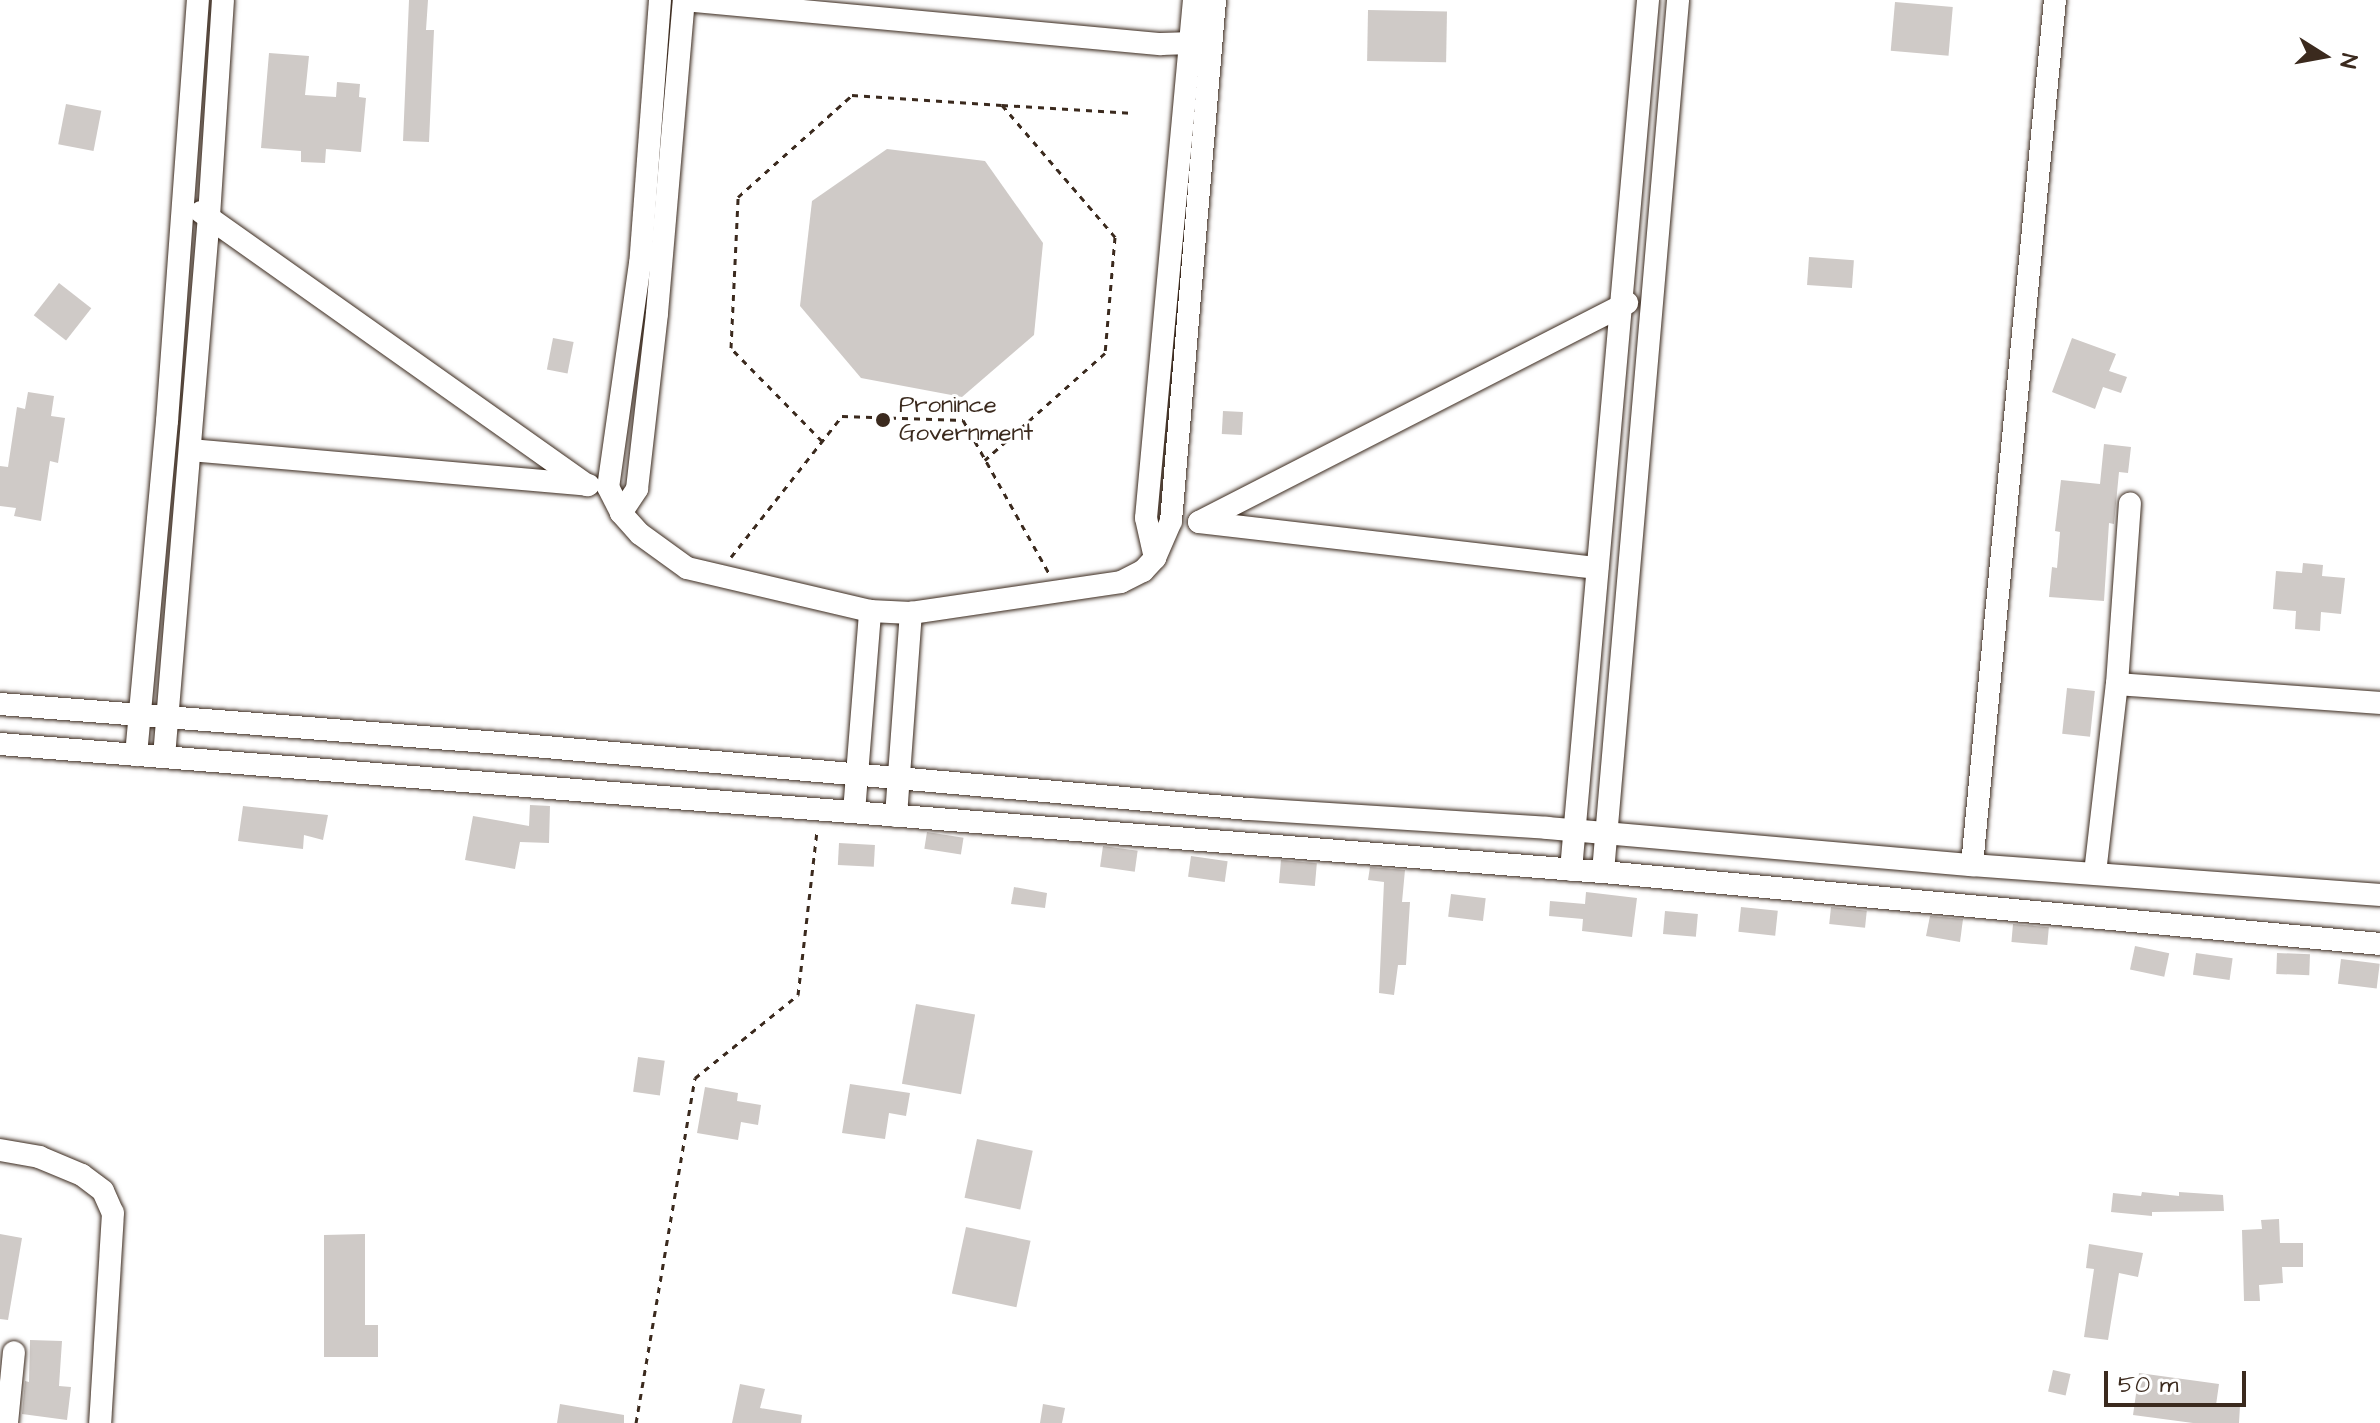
<!DOCTYPE html>
<style>
body{margin:0}
#map{position:relative;width:2380px;height:1423px;overflow:hidden;background:#fff;font-family:"Architects Daughter",sans-serif}
div>[style]{position:absolute}
.building>*{inset:0;background:#cfcac7;transform-origin:0 0}
.path>*{height:3px;margin-top:-1.5px;transform-origin:0;background:repeating-linear-gradient(90deg,#3b2a1e 0 6px,transparent 0 12px)}
.roads{filter:drop-shadow(0 0 2px #3b2a1e) drop-shadow(0 0 2px #3b2a1e)}
.minor>*{height:22px;margin:-11px;padding:0 11px;transform-origin:11px;border-radius:11px;background:#fff}
.dots>*{width:22px;height:22px;translate:-50% -50%;box-sizing:border-box;border:4px solid #fff;border-radius:50%}
span{translate:-50% -50%;white-space:nowrap;text-align:center;line-height:1.15;-webkit-text-stroke:6px #fff;paint-order:stroke}
.poi-label{font-size:24px;color:#3b2a1e}
.left{translate:0 -50%;text-align:left}
.north{position:absolute;left:2284px;top:16px;width:80px;height:80px;-webkit-text-stroke:6px #fff;paint-order:stroke;rotate:101deg;font-size:22px;font-weight:700;line-height:32px;text-align:center;color:#3b2a1e}
.north::after{content:'';display:block;margin:auto;width:28px;height:36px;background:#3b2a1e;clip-path:polygon(50% 0,100% 100%,50% 72%,0 100%)}
.scale{position:absolute;left:2104px;top:1371px;width:142px;height:36px;box-sizing:border-box;border:4px solid #3b2a1e;border-top:0;padding-left:10px;font-size:24px;line-height:28px;white-space:nowrap;color:#3b2a1e;-webkit-text-stroke:6px #fff;paint-order:stroke}
</style>
<div id="map">
<div class="building">
<div style="clip-path:polygon(409px 0,428px 0,426px 30px,434px 30px,429px 142px,403px 141px)"></div>
<div style="left:1895px;top:2px;width:58px;height:49px;rotate:5deg"></div>
<div style="left:1368px;top:10px;width:79px;height:51px;rotate:1deg"></div>
<div style="clip-path:polygon(269px 53px,309px 56px,305px 95px,336px 97px,337px 82px,360px 84px,359px 97px,366px 98px,361px 152px,326px 149px,325px 163px,301px 162px,301px 151px,261px 148px)"></div>
<div style="left:66px;top:104px;width:36px;height:41px;rotate:11deg"></div>
<div style="clip-path:polygon(887px 149px,985px 161px,1043px 243px,1034px 335px,962px 397px,861px 378px,800px 306px,812px 201px)"></div>
<div style="left:1809px;top:257px;width:45px;height:28px;rotate:4deg"></div>
<div style="left:59px;top:283px;width:41px;height:41px;rotate:38deg"></div>
<div style="left:553px;top:338px;width:21px;height:32px;rotate:11deg"></div>
<div style="clip-path:polygon(2072px 338px,2116px 354px,2109px 371px,2127px 377px,2121px 393px,2103px 387px,2095px 409px,2052px 392px)"></div>
<div style="clip-path:polygon(28px 392px,54px 396px,51px 416px,65px 418px,58px 463px,50px 461px,41px 521px,14px 516px,16px 508px,0 506px,0 466px,8px 467px,17px 407px,25px 409px)"></div>
<div style="left:1223px;top:411px;width:20px;height:23px;rotate:3deg"></div>
<div style="clip-path:polygon(2104px 444px,2131px 447px,2128px 473px,2119px 472px,2114px 524px,2109px 523px,2104px 601px,2049px 597px,2052px 567px,2057px 568px,2060px 532px,2055px 531px,2061px 480px,2100px 484px)"></div>
<div style="clip-path:polygon(2303px 563px,2323px 565px,2322px 576px,2345px 578px,2341px 614px,2321px 612px,2320px 631px,2295px 629px,2296px 611px,2273px 609px,2276px 571px,2302px 573px)"></div>
<div style="left:2067px;top:688px;width:28px;height:46px;rotate:6deg"></div>
<div style="clip-path:polygon(530px 805px,550px 806px,549px 843px,520px 842px,515px 869px,465px 860px,473px 816px,529px 826px)"></div>
<div style="clip-path:polygon(243px 806px,328px 815px,323px 840px,304px 835px,303px 849px,238px 841px)"></div>
<div style="left:927px;top:832px;width:37px;height:17px;rotate:9deg"></div>
<div style="left:839px;top:843px;width:36px;height:22px;rotate:3deg"></div>
<div style="left:1103px;top:846px;width:35px;height:21px;rotate:8deg"></div>
<div style="left:1191px;top:856px;width:37px;height:21px;rotate:8deg"></div>
<div style="left:1281px;top:860px;width:36px;height:23px;rotate:5deg"></div>
<div style="clip-path:polygon(1370px 867px,1405px 870px,1402px 902px,1410px 902px,1406px 965px,1398px 965px,1394px 995px,1379px 993px,1384px 882px,1368px 880px)"></div>
<div style="clip-path:polygon(1014px 887px,1047px 893px,1045px 908px,1011px 904px)"></div>
<div style="clip-path:polygon(1586px 892px,1637px 898px,1632px 937px,1582px 931px,1583px 919px,1549px 916px,1550px 901px,1585px 904px)"></div>
<div style="left:1451px;top:894px;width:35px;height:23px;rotate:7deg"></div>
<div style="left:1741px;top:907px;width:37px;height:25px;rotate:6deg"></div>
<div style="left:1831px;top:907px;width:36px;height:17px;rotate:6deg"></div>
<div style="left:1665px;top:911px;width:33px;height:23px;rotate:5deg"></div>
<div style="clip-path:polygon(1930px 916px,1963px 919px,1960px 942px,1926px 936px)"></div>
<div style="left:2013px;top:924px;width:36px;height:18px;rotate:5deg"></div>
<div style="left:2135px;top:946px;width:35px;height:24px;rotate:12deg"></div>
<div style="left:2196px;top:953px;width:37px;height:22px;rotate:8deg"></div>
<div style="left:2277px;top:953px;width:33px;height:21px;rotate:2deg"></div>
<div style="left:2341px;top:959px;width:39px;height:25px;rotate:7deg"></div>
<div style="left:916px;top:1004px;width:60px;height:81px;rotate:10deg"></div>
<div style="left:638px;top:1057px;width:27px;height:35px;rotate:8deg"></div>
<div style="clip-path:polygon(850px 1084px,910px 1093px,906px 1116px,889px 1113px,885px 1139px,842px 1133px)"></div>
<div style="clip-path:polygon(705px 1087px,738px 1093px,737px 1101px,761px 1105px,758px 1125px,741px 1122px,738px 1140px,697px 1133px)"></div>
<div style="left:977px;top:1139px;width:57px;height:60px;rotate:12deg"></div>
<div style="clip-path:polygon(2142px 1192px,2179px 1196px,2179px 1192px,2223px 1195px,2224px 1211px,2152px 1212px,2152px 1216px,2111px 1212px,2113px 1193px,2141px 1196px)"></div>
<div style="clip-path:polygon(2279px 1219px,2280px 1243px,2303px 1243px,2303px 1267px,2282px 1267px,2283px 1283px,2259px 1285px,2260px 1301px,2244px 1301px,2242px 1230px,2262px 1229px,2261px 1220px)"></div>
<div style="left:966px;top:1227px;width:66px;height:68px;rotate:12deg"></div>
<div style="clip-path:polygon(0 1234px,22px 1238px,8px 1320px,0 1319px)"></div>
<div style="clip-path:polygon(365px 1234px,365px 1325px,378px 1325px,378px 1357px,324px 1357px,324px 1235px)"></div>
<div style="clip-path:polygon(2089px 1244px,2143px 1253px,2138px 1277px,2119px 1273px,2108px 1340px,2084px 1337px,2094px 1269px,2086px 1268px)"></div>
<div style="clip-path:polygon(30px 1340px,62px 1341px,59px 1386px,71px 1387px,67px 1420px,22px 1414px,25px 1381px,29px 1382px)"></div>
<div style="left:2053px;top:1370px;width:18px;height:22px;rotate:13deg"></div>
<div style="clip-path:polygon(2139px 1373px,2219px 1384px,2216px 1405px,2240px 1406px,2239px 1423px,2193px 1423px,2133px 1415px)"></div>
<div style="clip-path:polygon(740px 1384px,765px 1389px,760px 1408px,802px 1415px,801px 1423px,732px 1423px)"></div>
<div style="clip-path:polygon(560px 1404px,624px 1415px,624px 1423px,557px 1423px)"></div>
<div style="clip-path:polygon(1043px 1404px,1065px 1408px,1062px 1423px,1040px 1423px)"></div>
</div>
<div class="path">
<div style="left:1002px;top:105px;width:132px;rotate:3.5deg"></div>
<div style="left:822px;top:441px;width:130px;rotate:-134.4deg"></div>
<div style="left:731px;top:348px;width:151px;rotate:-87.3deg"></div>
<div style="left:738px;top:197px;width:153px;rotate:-41.8deg"></div>
<div style="left:852px;top:95px;width:150px;rotate:3.8deg"></div>
<div style="left:1002px;top:105px;width:174px;rotate:49.4deg"></div>
<div style="left:1115px;top:237px;width:116px;rotate:94.9deg"></div>
<div style="left:1105px;top:353px;width:161px;rotate:138.3deg"></div>
<div style="left:731px;top:557px;width:179px;rotate:-51.8deg"></div>
<div style="left:842px;top:416px;width:121px;rotate:1.9deg"></div>
<div style="left:963px;top:420px;width:176px;rotate:60.7deg"></div>
<div style="left:636px;top:1423px;width:350px;rotate:-80.3deg"></div>
<div style="left:695px;top:1078px;width:132px;rotate:-38.9deg"></div>
<div style="left:798px;top:995px;width:166px;rotate:-83.4deg"></div>
</div>
<div class="roads">
<div class="minor">
<div style="left:660px;top:0;width:264px;rotate:94.3deg"></div>
<div style="left:640px;top:263px;width:226px;rotate:98.1deg"></div>
<div style="left:608px;top:487px;width:29px;rotate:63deg"></div>
<div style="left:621px;top:513px;width:28px;rotate:48deg"></div>
<div style="left:640px;top:534px;width:58px;rotate:35.9deg"></div>
<div style="left:687px;top:568px;width:188px;rotate:13.2deg"></div>
<div style="left:870px;top:611px;width:41px;rotate:2.8deg"></div>
<div style="left:911px;top:613px;width:212px;rotate:-8.4deg"></div>
<div style="left:1121px;top:582px;width:25px;rotate:-27deg"></div>
<div style="left:1143px;top:571px;width:18px;rotate:-47deg"></div>
<div style="left:1155px;top:558px;width:40px;rotate:-66.6deg"></div>
<div style="left:1171px;top:521px;width:523px;rotate:-85.17deg"></div>
<div style="left:684px;top:0;width:479px;rotate:5.3deg"></div>
<div style="left:1161px;top:44px;width:29px;rotate:-2deg"></div>
<div style="left:201px;top:212px;width:473px;rotate:35.3deg"></div>
<div style="left:190px;top:450px;width:400px;rotate:5deg"></div>
<div style="left:621px;top:513px;width:29px;rotate:-56deg"></div>
<div style="left:637px;top:489px;width:177px;rotate:-83.5deg"></div>
<div style="left:657px;top:313px;width:314px;rotate:-85.1deg"></div>
<div style="left:1199px;top:522px;width:481px;rotate:-27.1deg"></div>
<div style="left:1199px;top:522px;width:401px;rotate:6.6deg"></div>
<div style="left:1155px;top:558px;width:41px;rotate:-102.7deg"></div>
<div style="left:1146px;top:518px;width:520px;rotate:-84.71deg"></div>
<div style="left:2117px;top:684px;width:264px;rotate:4.1deg"></div>
<div style="left:0;top:704px;width:502px;rotate:4.46deg"></div>
<div style="left:500px;top:743px;width:752px;rotate:5.04deg"></div>
<div style="left:1249px;top:809px;width:299px;rotate:3.6deg"></div>
<div style="left:1547px;top:828px;width:427px;rotate:5deg"></div>
<div style="left:1972px;top:865px;width:409px;rotate:4.2deg"></div>
<div style="left:0;top:744px;width:1608px;rotate:4.57deg"></div>
<div style="left:1603px;top:872px;width:780px;rotate:5.29deg"></div>
<div style="left:136px;top:755px;width:335px;rotate:-84.7deg"></div>
<div style="left:167px;top:421px;width:422px;rotate:-85.8deg"></div>
<div style="left:164px;top:757px;width:543px;rotate:-85.25deg"></div>
<div style="left:209px;top:216px;width:216px;rotate:-86.3deg"></div>
<div style="left:854px;top:812px;width:202px;rotate:-85.4deg"></div>
<div style="left:896px;top:816px;width:204px;rotate:-85.8deg"></div>
<div style="left:1972px;top:865px;width:869px;rotate:-84.52deg"></div>
<div style="left:1571px;top:870px;width:873px;rotate:-84.94deg"></div>
<div style="left:1603px;top:872px;width:875px;rotate:-85.08deg"></div>
<div style="left:2095px;top:873px;width:190px;rotate:-83.4deg"></div>
<div style="left:2117px;top:684px;width:181px;rotate:-85.9deg"></div>
<div style="left:0;top:1150px;width:40px;rotate:10deg"></div>
<div style="left:39px;top:1157px;width:47px;rotate:22.7deg"></div>
<div style="left:82px;top:1175px;width:26px;rotate:37deg"></div>
<div style="left:103px;top:1191px;width:24px;rotate:66deg"></div>
<div style="left:113px;top:1213px;width:210px;rotate:93.5deg"></div>
<div style="left:7px;top:1423px;width:71px;rotate:-84.4deg"></div>
</div>
</div>
<div class="dots">
<div style="left:883px;top:420px;background:#3b2a1e"></div>
</div>
<div class="poi-label">
<span class="left" style="left:899px;top:420px">Pronince<br>Government</span>
</div>
<div class="north">N</div>
<div class="scale">50 m</div>
</div>
